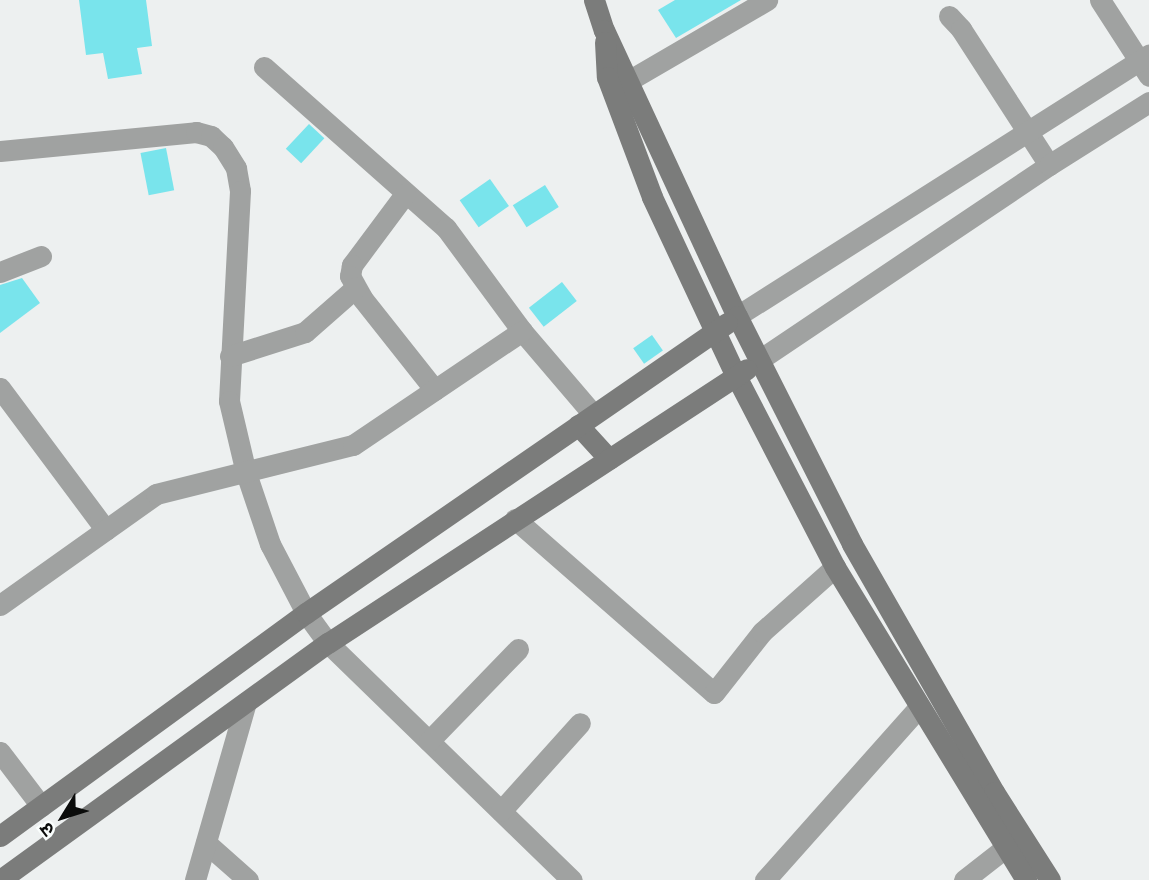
<!DOCTYPE html>
<meta charset="utf-8">
<style>
body{margin:0}
#map{position:relative;width:1149px;height:880px;overflow:hidden;background:#edf0f0;font-family:Ubuntu,"Noto Sans Devanagari",sans-serif}
div>[style]{position:absolute}
.building>*{inset:0;background:#79e4ec;transform-origin:0 0}
.street>*{height:21px;margin:-10.5px;padding:0 10.5px;transform-origin:10.5px;border-radius:10.5px;background:#a0a2a1}
.secondary>*{height:21px;margin:-10.5px;padding:0 10.5px;transform-origin:10.5px;border-radius:10.5px;background:#7b7c7b}
span{translate:-50% -50%;white-space:nowrap;text-align:center;line-height:1.15;-webkit-text-stroke:7px #fafefd;paint-order:stroke}
.north{position:absolute;left:28px;top:782px;width:70px;height:70px;-webkit-text-stroke:5px #fafefd;paint-order:stroke;rotate:232deg;font-size:19px;font-weight:700;line-height:28px;text-align:center;color:#0b0c0b}
.north::after{content:'';display:block;margin:auto;width:24px;height:32px;background:#0b0c0b;clip-path:polygon(50% 0,100% 100%,50% 72%,0 100%)}
</style>
<div id="map">
<div class="building">
<div style="clip-path:polygon(79px 0,146px 0,152px 46px,137px 48px,142px 74px,108px 79px,103px 53px,86px 55px)"></div>
<div style="clip-path:polygon(675px 0,741px 0,676px 38px,658px 10px)"></div>
<div style="left:309px;top:124px;width:21px;height:34px;rotate:43deg"></div>
<div style="left:166px;top:148px;width:43px;height:26px;rotate:79deg"></div>
<div style="left:490px;top:179px;width:33px;height:37px;rotate:55deg"></div>
<div style="left:545px;top:185px;width:26px;height:38px;rotate:58deg"></div>
<div style="clip-path:polygon(22px 278px,40px 303px,0 333px,0 285px)"></div>
<div style="left:562px;top:282px;width:24px;height:42px;rotate:52deg"></div>
<div style="left:652px;top:335px;width:19px;height:23px;rotate:55deg"></div>
</div>
<div class="street">
<div style="left:1100px;top:0;width:90px;rotate:57.2deg"></div>
<div style="left:949px;top:16px;width:18px;rotate:47deg"></div>
<div style="left:961px;top:29px;width:162px;rotate:57.1deg"></div>
<div style="left:264px;top:67px;width:243px;rotate:41.5deg"></div>
<div style="left:446px;top:228px;width:128px;rotate:53.6deg"></div>
<div style="left:522px;top:331px;width:109px;rotate:49.5deg"></div>
<div style="left:628px;top:81px;width:161px;rotate:-30.2deg"></div>
<div style="left:0;top:151px;width:197px;rotate:-5.5deg"></div>
<div style="left:196px;top:132px;width:16px;rotate:15deg"></div>
<div style="left:211px;top:136px;width:16px;rotate:43deg"></div>
<div style="left:223px;top:147px;width:25px;rotate:58deg"></div>
<div style="left:236px;top:168px;width:23px;rotate:80deg"></div>
<div style="left:240px;top:191px;width:210px;rotate:93deg"></div>
<div style="left:229px;top:401px;width:74px;rotate:76.7deg"></div>
<div style="left:246px;top:473px;width:75px;rotate:71.3deg"></div>
<div style="left:270px;top:544px;width:78px;rotate:62.4deg"></div>
<div style="left:306px;top:613px;width:37px;rotate:54deg"></div>
<div style="left:328px;top:643px;width:340px;rotate:44.2deg"></div>
<div style="left:405px;top:194px;width:89px;rotate:126.7deg"></div>
<div style="left:352px;top:265px;width:11px;rotate:100deg"></div>
<div style="left:350px;top:276px;width:25px;rotate:61deg"></div>
<div style="left:362px;top:298px;width:117px;rotate:51.6deg"></div>
<div style="left:0;top:272px;width:44px;rotate:-21.3deg"></div>
<div style="left:737px;top:316px;width:488px;rotate:-32.4deg"></div>
<div style="left:230px;top:356px;width:79px;rotate:-17.7deg"></div>
<div style="left:305px;top:332px;width:67px;rotate:-41.3deg"></div>
<div style="left:759px;top:360px;width:349px;rotate:-33.9deg"></div>
<div style="left:1049px;top:165px;width:118px;rotate:-32.2deg"></div>
<div style="left:0;top:388px;width:177px;rotate:53.3deg"></div>
<div style="left:515px;top:519px;width:264px;rotate:41.2deg"></div>
<div style="left:714px;top:693px;width:78px;rotate:-51.8deg"></div>
<div style="left:762px;top:632px;width:98px;rotate:-41.7deg"></div>
<div style="left:0;top:605px;width:191px;rotate:-35.4deg"></div>
<div style="left:156px;top:494px;width:203px;rotate:-14deg"></div>
<div style="left:353px;top:445px;width:204px;rotate:-34deg"></div>
<div style="left:429px;top:741px;width:128px;rotate:-45.9deg"></div>
<div style="left:0;top:752px;width:68px;rotate:52.8deg"></div>
<div style="left:501px;top:811px;width:118px;rotate:-48.1deg"></div>
<div style="left:206px;top:843px;width:56px;rotate:41.4deg"></div>
<div style="left:195px;top:880px;width:185px;rotate:-74deg"></div>
<div style="left:765px;top:880px;width:232px;rotate:-48.3deg"></div>
<div style="left:964px;top:880px;width:52px;rotate:-38deg"></div>
</div>
<div class="secondary">
<div style="left:594px;top:0;width:32px;rotate:72deg"></div>
<div style="left:604px;top:30px;width:315px;rotate:65.1deg"></div>
<div style="left:737px;top:316px;width:255px;rotate:63.2deg"></div>
<div style="left:852px;top:544px;width:286px;rotate:60.2deg"></div>
<div style="left:994px;top:792px;width:104px;rotate:57.5deg"></div>
<div style="left:605px;top:42px;width:35px;rotate:87deg"></div>
<div style="left:607px;top:77px;width:128px;rotate:69.4deg"></div>
<div style="left:652px;top:197px;width:198px;rotate:64.9deg"></div>
<div style="left:736px;top:376px;width:215px;rotate:62.6deg"></div>
<div style="left:835px;top:567px;width:367px;rotate:58.6deg"></div>
<div style="left:578px;top:425px;width:46px;rotate:47.6deg"></div>
<div style="left:0;top:836px;width:379px;rotate:-36.1deg"></div>
<div style="left:306px;top:613px;width:511px;rotate:-34.56deg"></div>
<div style="left:0;top:880px;width:405px;rotate:-35.9deg"></div>
<div style="left:328px;top:643px;width:500px;rotate:-33.2deg"></div>
</div>
<div class="north">उ</div>
</div>
